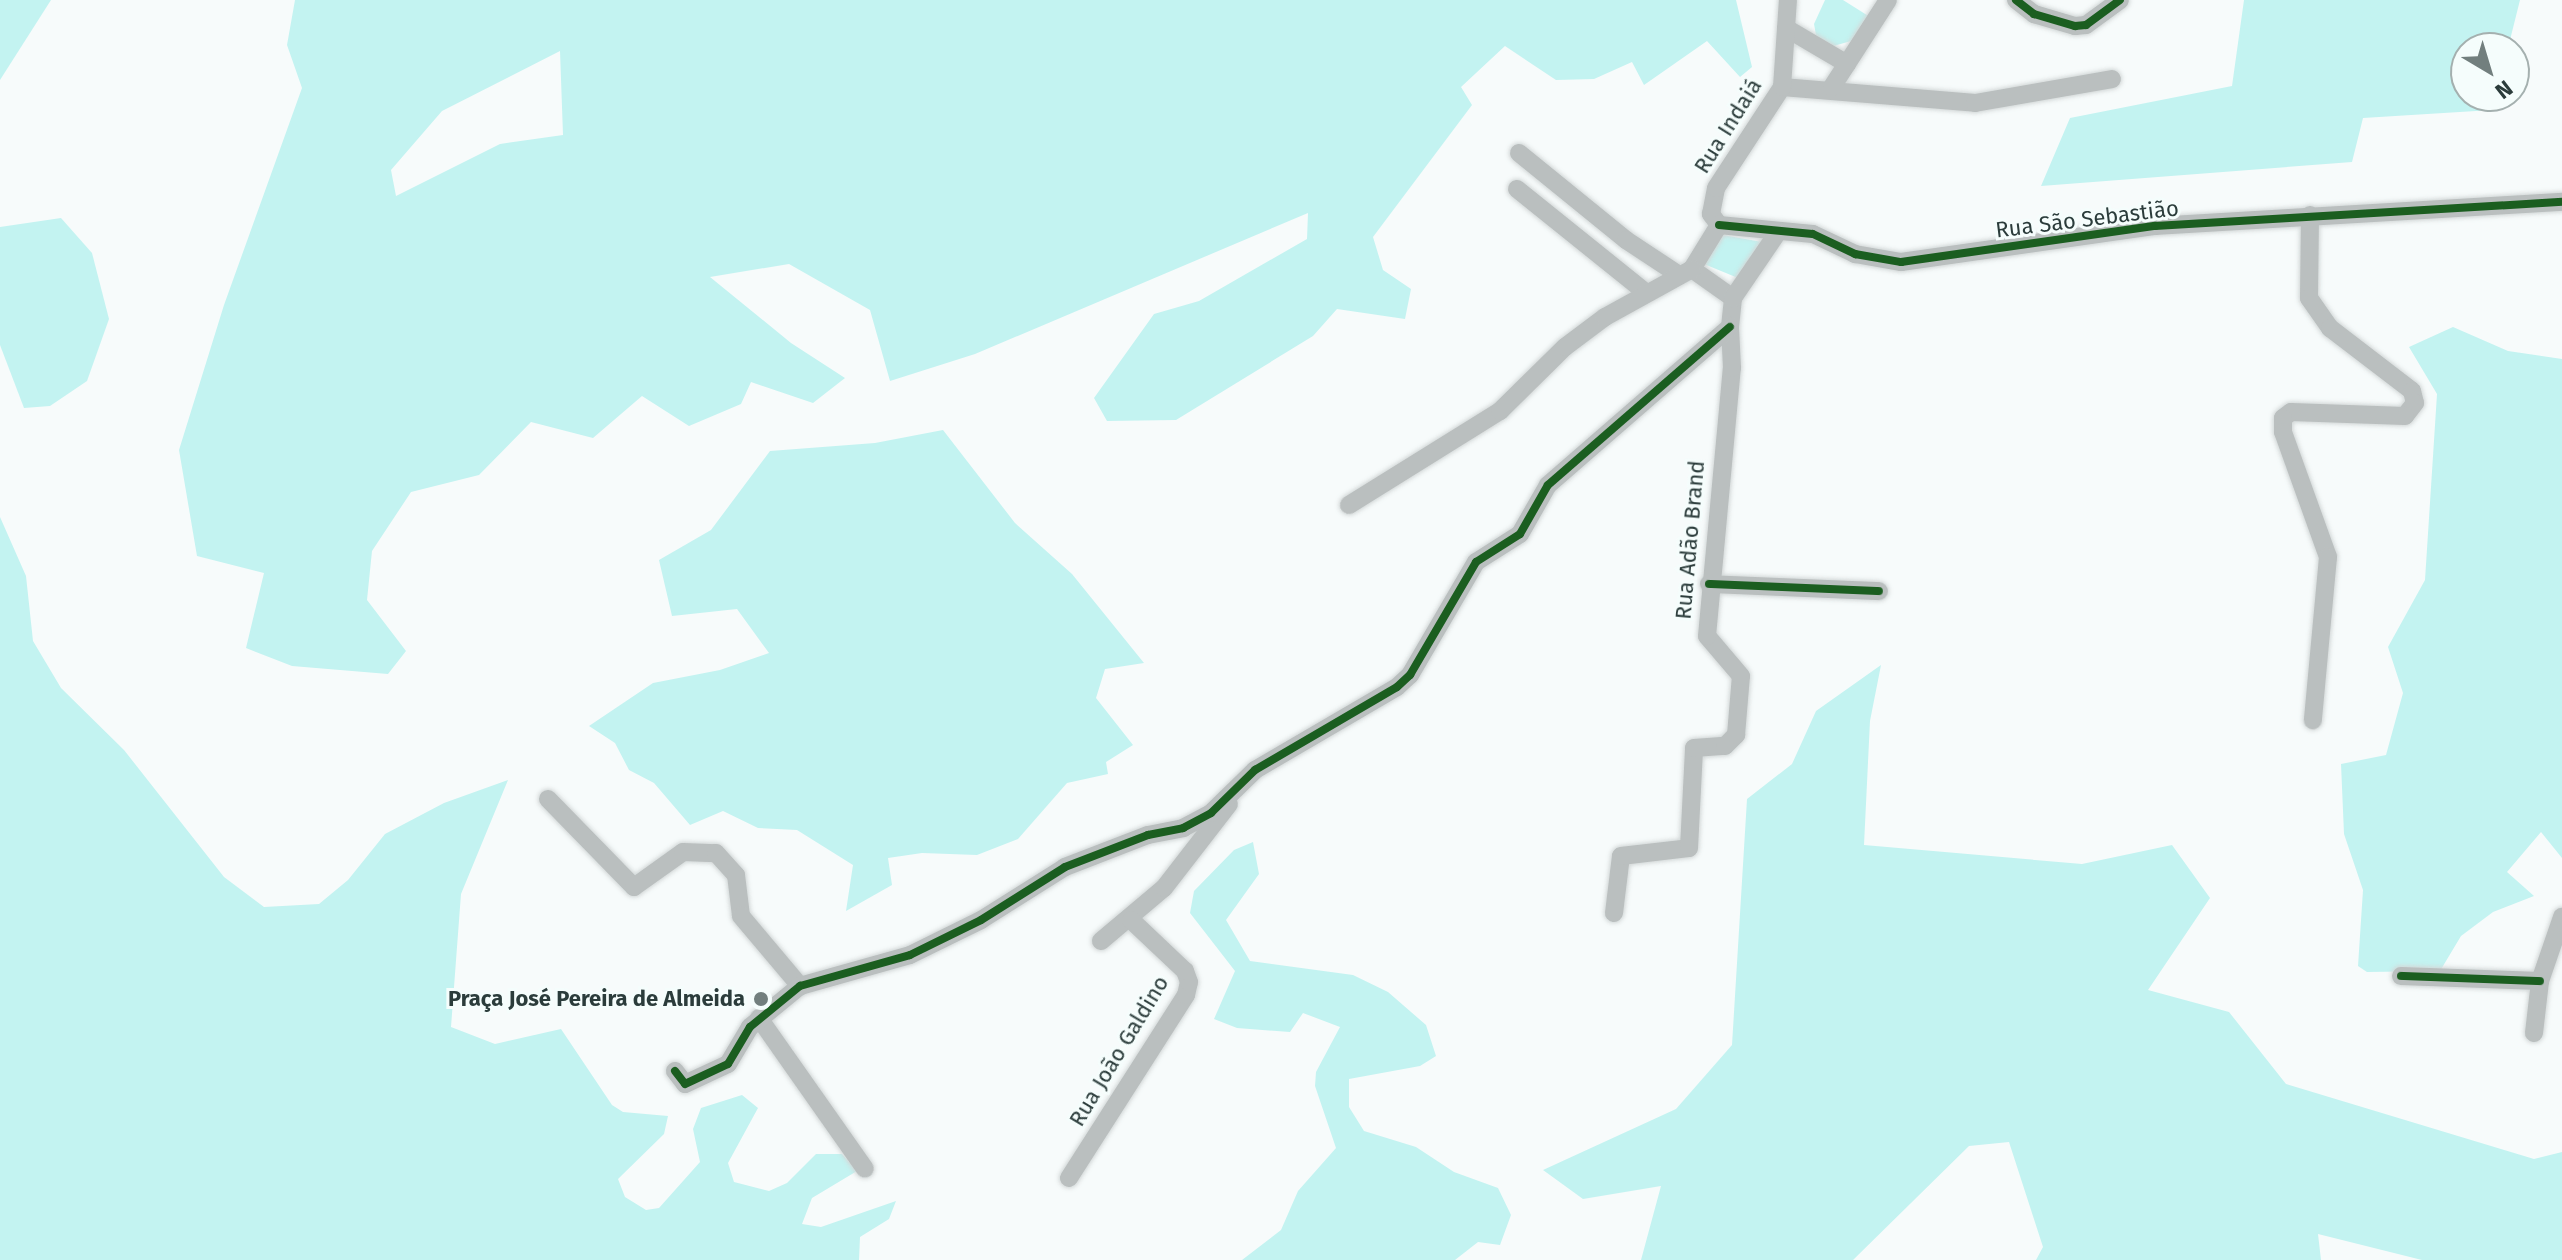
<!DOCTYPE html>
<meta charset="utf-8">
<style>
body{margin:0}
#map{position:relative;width:2562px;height:1260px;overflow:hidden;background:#f7fbfb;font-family:"Fira Sans",sans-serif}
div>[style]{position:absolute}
.green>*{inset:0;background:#c3f3f1}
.roads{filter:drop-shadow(0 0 2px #d3d8d8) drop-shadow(0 0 2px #d3d8d8)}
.minor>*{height:18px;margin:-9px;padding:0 9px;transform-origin:9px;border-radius:9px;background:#babfbf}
.cycleway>*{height:8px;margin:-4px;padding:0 4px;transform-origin:4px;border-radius:4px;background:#1b5e20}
.dots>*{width:22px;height:22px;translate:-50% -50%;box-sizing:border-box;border:4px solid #f5fdfc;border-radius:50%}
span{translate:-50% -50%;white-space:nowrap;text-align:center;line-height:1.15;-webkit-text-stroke:6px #f5fdfc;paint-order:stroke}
.street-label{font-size:22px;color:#2b3c3b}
.poi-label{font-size:22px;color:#2b3c3b;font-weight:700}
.right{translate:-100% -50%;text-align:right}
.north{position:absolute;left:2450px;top:32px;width:80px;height:80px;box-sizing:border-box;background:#f5fdfc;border:2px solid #a4b0af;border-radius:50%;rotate:142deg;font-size:22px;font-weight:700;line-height:32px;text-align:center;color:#2b3c3b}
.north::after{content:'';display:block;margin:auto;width:28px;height:36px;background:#727f7e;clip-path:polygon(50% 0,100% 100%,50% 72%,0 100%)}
</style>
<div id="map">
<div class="green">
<div style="clip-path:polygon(0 0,51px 0,0 80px)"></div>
<div style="clip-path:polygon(evenodd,295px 0,1736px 0,1752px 67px,1740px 77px,1707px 41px,1644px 85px,1632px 62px,1594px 79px,1556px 80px,1505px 46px,1461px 87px,1472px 105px,1373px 237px,1383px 270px,1411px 289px,1405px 319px,1337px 309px,1313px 336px,1176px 420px,1107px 421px,1094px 398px,1154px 314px,1199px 301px,1307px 239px,1308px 213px,975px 354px,890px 381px,870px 310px,789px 264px,710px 277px,791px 343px,845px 378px,813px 403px,751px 382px,741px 404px,689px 426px,642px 396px,593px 438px,531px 422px,479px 475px,411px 492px,372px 551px,367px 600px,406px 651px,388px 674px,292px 666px,246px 648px,264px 573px,197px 556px,179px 450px,224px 305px,302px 88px,287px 45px,295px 0,560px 51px,563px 135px,500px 144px,396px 196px,391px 170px,442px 111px,560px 51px)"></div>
<div style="clip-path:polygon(1825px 0,1843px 0,1870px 17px,1851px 41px,1830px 47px,1816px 35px,1814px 24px)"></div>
<div style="clip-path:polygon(2244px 0,2520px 0,2508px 48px,2466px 48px,2466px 96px,2495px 96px,2492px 110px,2363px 118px,2352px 162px,2041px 186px,2070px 118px,2232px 86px)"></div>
<div style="clip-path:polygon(61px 218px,92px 253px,109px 319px,87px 381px,50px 406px,24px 408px,0 345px,0 227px)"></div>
<div style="clip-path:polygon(1723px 235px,1762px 242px,1738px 278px,1704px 264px)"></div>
<div style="clip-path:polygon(2453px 327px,2508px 351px,2562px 359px,2562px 858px,2541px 832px,2507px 872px,2534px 896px,2493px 912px,2461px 936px,2440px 971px,2367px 972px,2358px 966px,2363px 890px,2344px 834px,2341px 764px,2386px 755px,2403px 693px,2388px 647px,2425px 580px,2437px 394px,2409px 347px)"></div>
<div style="clip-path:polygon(943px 430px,1015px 523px,1072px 574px,1144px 663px,1105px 669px,1096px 698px,1133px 745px,1106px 762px,1108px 774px,1067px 783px,1018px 839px,977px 855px,922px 853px,888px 858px,892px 885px,846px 911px,853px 865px,797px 830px,758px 828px,723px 811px,690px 825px,654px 783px,629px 770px,615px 743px,589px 726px,653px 683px,720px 670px,769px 653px,737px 609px,672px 616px,659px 560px,711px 530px,770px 451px,875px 443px)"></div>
<div style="clip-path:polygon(0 517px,26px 576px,33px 641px,61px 688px,124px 750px,224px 877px,264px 907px,319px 904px,348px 880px,385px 834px,444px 803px,508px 780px,461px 894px,451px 1027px,495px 1044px,561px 1029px,612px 1105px,623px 1112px,668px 1116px,664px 1134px,618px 1179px,625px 1197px,646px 1210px,659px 1208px,700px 1162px,693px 1129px,701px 1108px,742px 1095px,758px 1108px,728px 1163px,734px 1182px,769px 1191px,787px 1183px,816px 1154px,842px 1154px,857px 1171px,812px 1198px,802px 1224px,821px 1227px,896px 1201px,889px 1219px,860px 1237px,859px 1260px,0 1260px)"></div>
<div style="clip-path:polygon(1881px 665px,1870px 721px,1864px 845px,2082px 864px,2172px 845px,2210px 898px,2148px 990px,2229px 1012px,2286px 1084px,2534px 1159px,2562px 1152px,2562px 1260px,2422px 1260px,2318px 1234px,2321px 1260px,2036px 1260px,2043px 1247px,2009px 1142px,1969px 1146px,1853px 1260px,1641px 1260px,1661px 1186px,1583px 1199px,1543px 1170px,1676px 1109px,1732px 1045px,1747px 799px,1792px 764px,1816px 711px)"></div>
<div style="clip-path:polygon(1253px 842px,1259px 874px,1226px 920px,1250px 961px,1353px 975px,1388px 992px,1426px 1025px,1436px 1056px,1420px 1066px,1349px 1079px,1349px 1107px,1364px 1131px,1416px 1147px,1454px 1172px,1498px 1188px,1511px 1215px,1500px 1245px,1478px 1242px,1455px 1260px,1242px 1260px,1281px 1230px,1298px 1191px,1336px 1148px,1315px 1086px,1316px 1072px,1340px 1027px,1303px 1013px,1290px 1032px,1237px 1028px,1214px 1019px,1235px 971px,1190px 913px,1194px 891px,1234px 850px)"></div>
</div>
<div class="roads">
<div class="minor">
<div style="left:2016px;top:0;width:23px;rotate:38deg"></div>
<div style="left:2034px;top:14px;width:43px;rotate:16.3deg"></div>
<div style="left:2075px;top:26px;width:11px;rotate:-5deg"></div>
<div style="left:2086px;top:25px;width:42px;rotate:-36.3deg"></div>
<div style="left:1786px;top:28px;width:71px;rotate:30.5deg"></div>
<div style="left:1782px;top:87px;width:194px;rotate:4.7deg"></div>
<div style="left:1975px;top:103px;width:139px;rotate:-9.9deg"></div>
<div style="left:1832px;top:87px;width:103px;rotate:-57.2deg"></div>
<div style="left:1519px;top:153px;width:138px;rotate:39.1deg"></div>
<div style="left:1626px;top:240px;width:64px;rotate:33.4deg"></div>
<div style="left:1517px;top:189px;width:164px;rotate:38.8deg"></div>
<div style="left:2310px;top:215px;width:83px;rotate:90.7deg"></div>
<div style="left:2309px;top:298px;width:37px;rotate:55deg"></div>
<div style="left:2330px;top:328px;width:103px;rotate:37.5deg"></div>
<div style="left:2412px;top:391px;width:12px;rotate:76deg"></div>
<div style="left:2415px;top:403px;width:16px;rotate:128deg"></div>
<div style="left:2405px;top:416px;width:114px;rotate:-178deg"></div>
<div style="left:2291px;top:412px;width:10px;rotate:143deg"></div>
<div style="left:2283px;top:418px;width:14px;rotate:90deg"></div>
<div style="left:2283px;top:432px;width:133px;rotate:70.2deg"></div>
<div style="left:2328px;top:557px;width:164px;rotate:95.3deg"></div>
<div style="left:1719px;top:225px;width:94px;rotate:5.5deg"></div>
<div style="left:1813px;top:234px;width:47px;rotate:25.5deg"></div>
<div style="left:1855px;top:254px;width:47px;rotate:9.9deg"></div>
<div style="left:1901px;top:262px;width:257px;rotate:-8.1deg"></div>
<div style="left:2155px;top:226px;width:408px;rotate:-3.4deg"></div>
<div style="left:1719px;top:225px;width:14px;rotate:-126deg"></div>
<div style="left:1711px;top:214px;width:26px;rotate:-79deg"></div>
<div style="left:1716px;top:188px;width:121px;rotate:-56.8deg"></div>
<div style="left:1782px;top:87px;width:87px;rotate:-86.1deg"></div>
<div style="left:1692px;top:269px;width:52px;rotate:-58.5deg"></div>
<div style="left:1692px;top:269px;width:50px;rotate:35.3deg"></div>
<div style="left:1349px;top:505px;width:178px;rotate:-31.9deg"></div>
<div style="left:1500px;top:411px;width:91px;rotate:-44.6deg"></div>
<div style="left:1565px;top:347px;width:50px;rotate:-36.9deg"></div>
<div style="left:1605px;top:317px;width:99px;rotate:-28.9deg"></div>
<div style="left:1709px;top:584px;width:170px;rotate:2.4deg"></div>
<div style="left:548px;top:799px;width:123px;rotate:45.7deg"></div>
<div style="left:634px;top:887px;width:60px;rotate:-35.5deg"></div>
<div style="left:683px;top:852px;width:33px;rotate:2deg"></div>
<div style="left:716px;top:853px;width:30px;rotate:48deg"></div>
<div style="left:736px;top:875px;width:41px;rotate:83deg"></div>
<div style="left:741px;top:916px;width:92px;rotate:49.9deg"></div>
<div style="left:1614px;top:913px;width:57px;rotate:-83deg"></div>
<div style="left:1621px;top:856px;width:68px;rotate:-6.7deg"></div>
<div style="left:1689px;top:848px;width:100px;rotate:-87.1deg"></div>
<div style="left:1694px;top:748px;width:31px;rotate:-4deg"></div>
<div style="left:1725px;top:746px;width:16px;rotate:-45deg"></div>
<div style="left:1736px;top:735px;width:59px;rotate:-85.2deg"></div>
<div style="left:1741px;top:676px;width:52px;rotate:-130.4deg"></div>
<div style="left:1707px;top:636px;width:269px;rotate:-84.7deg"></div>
<div style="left:1732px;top:368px;width:41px;rotate:-92.8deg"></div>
<div style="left:1730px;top:327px;width:29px;rotate:-84deg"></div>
<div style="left:1733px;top:298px;width:80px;rotate:-55.7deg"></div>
<div style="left:1101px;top:941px;width:82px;rotate:-40.1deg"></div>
<div style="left:1164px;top:888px;width:106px;rotate:-52.3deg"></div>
<div style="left:2401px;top:976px;width:139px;rotate:2.1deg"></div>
<div style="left:759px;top:1018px;width:184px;rotate:54.9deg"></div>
<div style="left:2534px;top:1033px;width:52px;rotate:-83.4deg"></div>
<div style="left:2540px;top:981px;width:68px;rotate:-71deg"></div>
<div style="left:675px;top:1071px;width:16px;rotate:52deg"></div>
<div style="left:685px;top:1084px;width:47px;rotate:-24.9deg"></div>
<div style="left:728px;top:1064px;width:43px;rotate:-59.3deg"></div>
<div style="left:750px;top:1027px;width:65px;rotate:-39.4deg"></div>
<div style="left:800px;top:986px;width:114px;rotate:-15.7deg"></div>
<div style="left:910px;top:955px;width:79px;rotate:-26.2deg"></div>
<div style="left:981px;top:920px;width:99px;rotate:-32.2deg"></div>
<div style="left:1065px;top:867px;width:89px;rotate:-21.1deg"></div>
<div style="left:1148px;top:835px;width:36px;rotate:-11deg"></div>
<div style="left:1183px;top:828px;width:32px;rotate:-28deg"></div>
<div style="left:1211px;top:813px;width:62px;rotate:-44.3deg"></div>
<div style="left:1255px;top:770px;width:164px;rotate:-30.3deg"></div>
<div style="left:1397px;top:687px;width:18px;rotate:-43deg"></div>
<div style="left:1410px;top:675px;width:131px;rotate:-59.7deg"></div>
<div style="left:1476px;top:562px;width:52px;rotate:-32.5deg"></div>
<div style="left:1520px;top:534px;width:56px;rotate:-60.3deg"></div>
<div style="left:1548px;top:485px;width:241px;rotate:-41deg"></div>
<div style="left:1069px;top:1178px;width:217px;rotate:-57.4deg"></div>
<div style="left:1186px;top:995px;width:13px;rotate:-77deg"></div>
<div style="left:1189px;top:982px;width:12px;rotate:-110deg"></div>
<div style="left:1185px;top:971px;width:74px;rotate:-136.6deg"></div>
</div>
</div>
<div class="cycleway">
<div style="left:2016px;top:0;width:23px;rotate:38deg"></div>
<div style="left:2034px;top:14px;width:43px;rotate:16.3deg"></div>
<div style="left:2075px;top:26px;width:11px;rotate:-5deg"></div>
<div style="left:2086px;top:25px;width:42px;rotate:-36.3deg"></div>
<div style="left:1719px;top:225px;width:94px;rotate:5.5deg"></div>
<div style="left:1813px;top:234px;width:47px;rotate:25.5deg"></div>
<div style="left:1855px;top:254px;width:47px;rotate:9.9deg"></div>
<div style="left:1901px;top:262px;width:257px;rotate:-8.1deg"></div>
<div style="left:2155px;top:226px;width:408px;rotate:-3.4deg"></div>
<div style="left:1709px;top:584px;width:170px;rotate:2.4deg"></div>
<div style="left:2401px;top:976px;width:139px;rotate:2.1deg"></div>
<div style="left:675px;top:1071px;width:16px;rotate:52deg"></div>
<div style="left:685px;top:1084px;width:47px;rotate:-24.9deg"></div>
<div style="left:728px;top:1064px;width:43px;rotate:-59.3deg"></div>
<div style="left:750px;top:1027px;width:65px;rotate:-39.4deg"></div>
<div style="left:800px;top:986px;width:114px;rotate:-15.7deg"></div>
<div style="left:910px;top:955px;width:79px;rotate:-26.2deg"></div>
<div style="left:981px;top:920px;width:99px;rotate:-32.2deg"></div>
<div style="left:1065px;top:867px;width:89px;rotate:-21.1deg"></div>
<div style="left:1148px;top:835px;width:36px;rotate:-11deg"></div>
<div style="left:1183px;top:828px;width:32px;rotate:-28deg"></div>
<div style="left:1211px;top:813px;width:62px;rotate:-44.3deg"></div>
<div style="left:1255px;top:770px;width:164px;rotate:-30.3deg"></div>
<div style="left:1397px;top:687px;width:18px;rotate:-43deg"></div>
<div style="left:1410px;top:675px;width:131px;rotate:-59.7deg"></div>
<div style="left:1476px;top:562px;width:52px;rotate:-32.5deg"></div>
<div style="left:1520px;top:534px;width:56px;rotate:-60.3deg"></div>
<div style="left:1548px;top:485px;width:241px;rotate:-41deg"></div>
</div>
<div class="dots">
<div style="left:761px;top:999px;background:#727f7e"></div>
</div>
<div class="street-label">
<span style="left:1728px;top:126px;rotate:-58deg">Rua Indaiá</span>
<span style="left:2087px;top:219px;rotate:-7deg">Rua São Sebastião</span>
<span style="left:1690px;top:540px;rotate:-85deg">Rua Adão Brand</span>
<span style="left:1119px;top:1051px;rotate:-59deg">Rua João Galdino</span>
</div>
<div class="poi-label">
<span class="right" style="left:745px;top:999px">Praça José Pereira de Almeida</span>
</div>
<div class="north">N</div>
</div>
